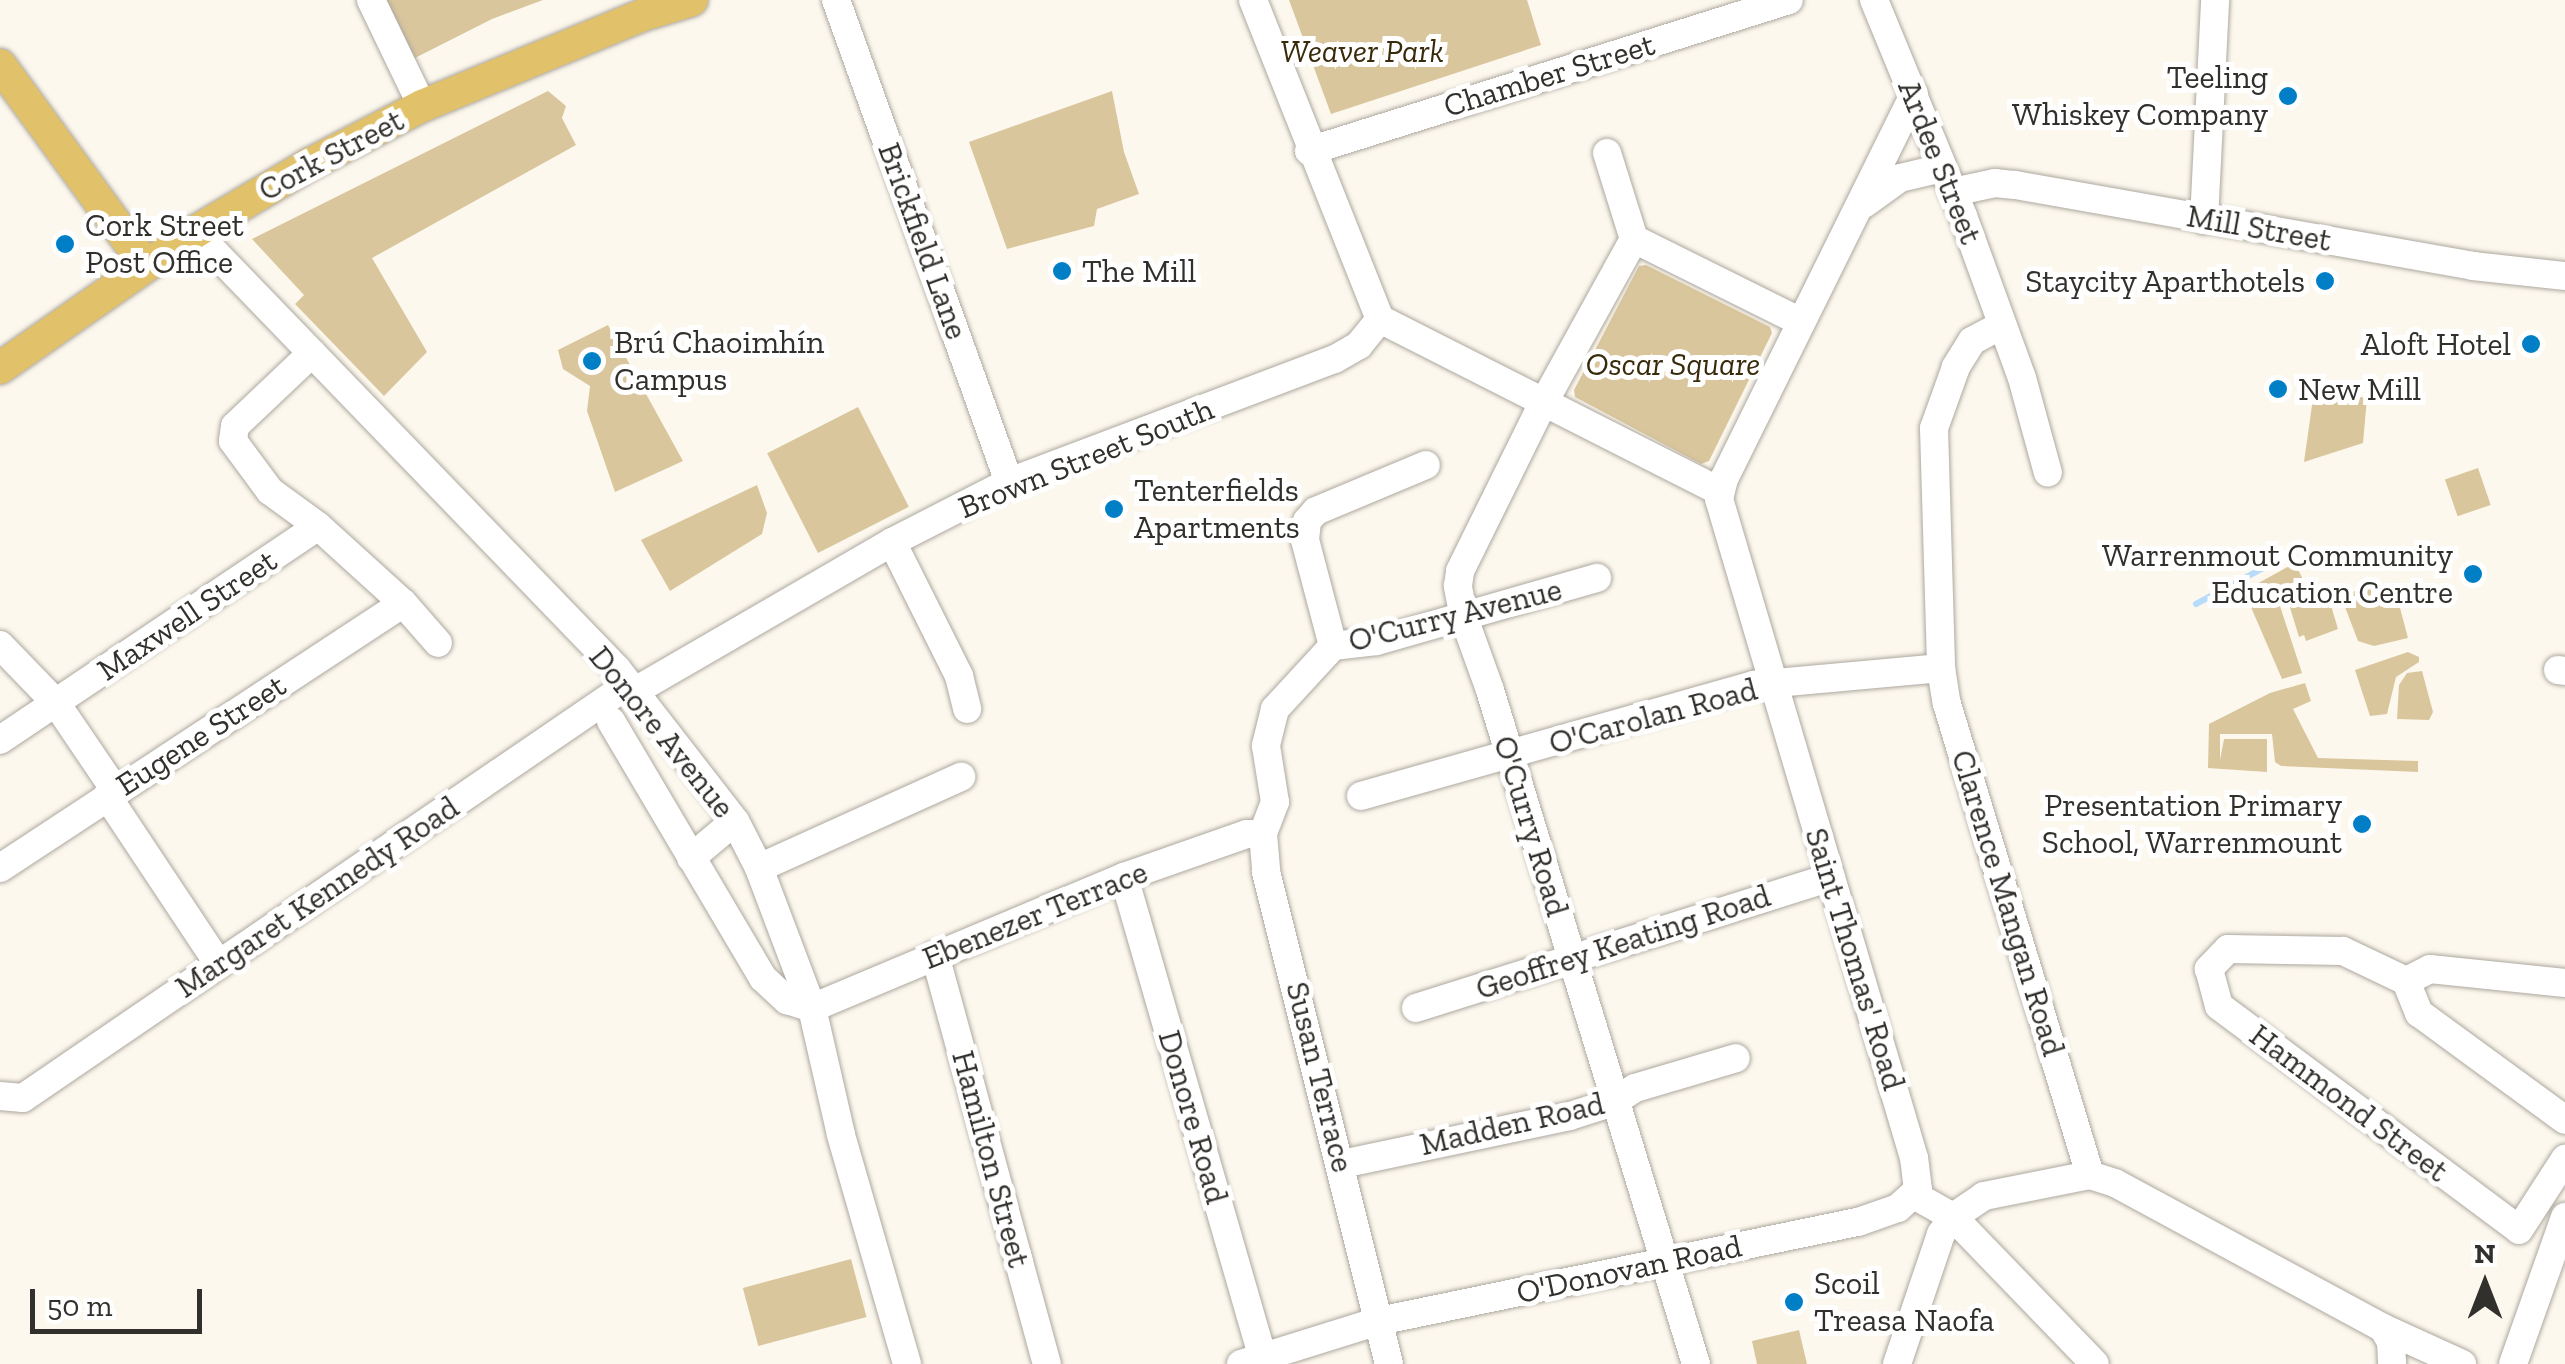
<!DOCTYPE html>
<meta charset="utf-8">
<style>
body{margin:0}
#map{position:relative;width:2565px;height:1364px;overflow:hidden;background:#fdf8ee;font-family:"Zilla Slab",serif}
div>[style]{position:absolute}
.green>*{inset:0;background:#dac69d;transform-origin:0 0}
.stream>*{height:6px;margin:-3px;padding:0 3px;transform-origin:3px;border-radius:3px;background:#b7dbfb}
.roads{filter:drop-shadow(0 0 2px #ada89f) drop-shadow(0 0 2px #ada89f)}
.minor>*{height:28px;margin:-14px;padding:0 14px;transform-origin:14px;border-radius:14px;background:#fff}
.major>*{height:32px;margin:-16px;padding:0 16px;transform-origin:16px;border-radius:16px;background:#e1c26a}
.dots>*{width:28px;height:28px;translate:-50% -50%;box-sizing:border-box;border:5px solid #fff;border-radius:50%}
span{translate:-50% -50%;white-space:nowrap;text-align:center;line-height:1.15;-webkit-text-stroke:10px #fff;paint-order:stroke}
.park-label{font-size:32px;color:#382a0a;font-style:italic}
.street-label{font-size:32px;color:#32302c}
.poi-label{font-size:32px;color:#32302c}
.right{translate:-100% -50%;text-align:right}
.left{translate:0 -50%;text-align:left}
.north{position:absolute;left:2435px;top:1234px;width:100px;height:100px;-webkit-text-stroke:8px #fff;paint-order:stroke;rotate:0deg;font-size:28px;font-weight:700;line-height:40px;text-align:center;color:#32302c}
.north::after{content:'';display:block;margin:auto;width:35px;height:45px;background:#32302c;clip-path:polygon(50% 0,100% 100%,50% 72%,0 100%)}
.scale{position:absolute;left:30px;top:1289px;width:172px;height:45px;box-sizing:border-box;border:5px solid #32302c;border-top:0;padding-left:12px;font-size:30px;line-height:35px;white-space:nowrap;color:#32302c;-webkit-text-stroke:8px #fff;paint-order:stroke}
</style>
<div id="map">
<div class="green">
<div style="clip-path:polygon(381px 0,543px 0,492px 19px,409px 61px)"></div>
<div style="clip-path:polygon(1289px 0,1527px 0,1541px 45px,1331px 114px)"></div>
<div style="clip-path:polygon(548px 91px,566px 106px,562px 118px,576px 145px,372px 258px,427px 352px,384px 396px,295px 304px,304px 295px,252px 239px)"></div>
<div style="clip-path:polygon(1112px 91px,1124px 152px,1139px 194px,1097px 209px,1094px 226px,1007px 249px,969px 142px)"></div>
<div style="clip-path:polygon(1646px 265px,1770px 327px,1772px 333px,1709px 461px,1701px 464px,1575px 397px,1574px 390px,1639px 266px)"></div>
<div style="clip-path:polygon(608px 325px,683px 461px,615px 492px,587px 411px,590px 386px,563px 369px,558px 350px)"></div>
<div style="clip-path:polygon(2314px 391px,2367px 398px,2363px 443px,2304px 462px)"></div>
<div style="left:858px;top:407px;width:112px;height:102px;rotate:63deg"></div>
<div style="left:2478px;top:468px;width:39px;height:35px;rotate:71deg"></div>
<div style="clip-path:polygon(757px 485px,767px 513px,762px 534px,670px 591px,641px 540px)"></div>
<div style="clip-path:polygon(2295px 563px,2306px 586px,2278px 600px,2302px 673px,2282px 679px,2244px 591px)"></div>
<div style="clip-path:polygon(2382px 584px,2396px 593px,2408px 638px,2374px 646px,2358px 641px,2345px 607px,2348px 593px)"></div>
<div style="clip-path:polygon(2312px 591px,2327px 592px,2338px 629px,2306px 641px,2304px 635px,2299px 637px,2288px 601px)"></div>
<div style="clip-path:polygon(2408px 652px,2419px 657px,2419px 662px,2396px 677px,2387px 714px,2370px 716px,2355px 670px)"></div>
<div style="clip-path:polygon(2422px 671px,2433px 712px,2429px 720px,2397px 719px,2399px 685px,2407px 673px)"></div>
<div style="clip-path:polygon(2305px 683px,2311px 701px,2293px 709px,2318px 758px,2418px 761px,2418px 772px,2281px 766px,2275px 762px,2272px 734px,2220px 734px,2220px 760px,2224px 739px,2267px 739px,2267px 772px,2208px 768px,2209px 724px,2270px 693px)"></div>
<div style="left:851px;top:1259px;width:60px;height:112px;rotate:75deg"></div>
<div style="clip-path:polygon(1799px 1330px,1807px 1364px,1757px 1364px,1752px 1341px)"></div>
</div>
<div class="stream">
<div style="left:2196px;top:604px;width:76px;rotate:-28.2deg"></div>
</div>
<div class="roads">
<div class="minor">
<div style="left:371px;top:0;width:118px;rotate:64.3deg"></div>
<div style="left:836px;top:0;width:512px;rotate:70.26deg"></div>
<div style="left:1253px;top:0;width:343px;rotate:68.3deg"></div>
<div style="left:1380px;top:319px;width:380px;rotate:26.9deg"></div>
<div style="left:1874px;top:0;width:234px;rotate:67.6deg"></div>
<div style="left:1963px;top:216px;width:172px;rotate:70deg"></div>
<div style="left:2022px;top:378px;width:98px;rotate:74.7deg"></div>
<div style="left:1309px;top:151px;width:503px;rotate:-17.46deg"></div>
<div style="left:1607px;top:153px;width:90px;rotate:72.6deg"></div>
<div style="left:1953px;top:192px;width:43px;rotate:-12.1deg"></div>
<div style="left:1995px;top:183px;width:20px;rotate:6deg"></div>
<div style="left:2015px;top:185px;width:465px;rotate:10deg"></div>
<div style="left:2473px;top:266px;width:93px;rotate:6.2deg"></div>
<div style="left:1864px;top:204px;width:44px;rotate:-35.8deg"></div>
<div style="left:1900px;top:178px;width:43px;rotate:-13.4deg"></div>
<div style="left:2204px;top:220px;width:220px;rotate:-87.1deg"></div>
<div style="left:195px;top:232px;width:607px;rotate:46deg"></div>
<div style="left:617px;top:669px;width:192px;rotate:52.2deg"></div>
<div style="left:735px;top:821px;width:53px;rotate:62.9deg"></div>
<div style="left:759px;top:868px;width:150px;rotate:69.3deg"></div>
<div style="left:812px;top:1008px;width:130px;rotate:77.1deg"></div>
<div style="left:841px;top:1135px;width:238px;rotate:73.9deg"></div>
<div style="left:2002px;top:325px;width:34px;rotate:152deg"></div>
<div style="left:1972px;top:341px;width:31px;rotate:122deg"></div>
<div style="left:1956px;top:367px;width:65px;rotate:109.8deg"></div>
<div style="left:1934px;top:428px;width:240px;rotate:88.3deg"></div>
<div style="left:1941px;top:668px;width:36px;rotate:81deg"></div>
<div style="left:1947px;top:704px;width:492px;rotate:73.1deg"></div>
<div style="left:2090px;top:1175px;width:26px;rotate:18deg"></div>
<div style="left:2115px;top:1183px;width:305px;rotate:28.4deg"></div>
<div style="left:2383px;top:1328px;width:87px;rotate:24.5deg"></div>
<div style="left:312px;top:353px;width:106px;rotate:136.5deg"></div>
<div style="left:235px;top:426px;width:15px;rotate:98deg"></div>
<div style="left:233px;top:441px;width:62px;rotate:53.5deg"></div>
<div style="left:270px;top:491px;width:59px;rotate:36.1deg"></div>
<div style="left:318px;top:526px;width:115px;rotate:42.2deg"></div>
<div style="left:403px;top:603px;width:53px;rotate:48.8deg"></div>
<div style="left:892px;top:542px;width:150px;rotate:63.4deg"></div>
<div style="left:959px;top:676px;width:34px;rotate:76deg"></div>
<div style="left:0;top:645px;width:81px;rotate:46deg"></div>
<div style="left:56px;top:703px;width:105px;rotate:55.9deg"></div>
<div style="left:1333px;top:646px;width:86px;rotate:132.6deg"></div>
<div style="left:1275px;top:709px;width:38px;rotate:104deg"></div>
<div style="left:1266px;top:746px;width:57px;rotate:80.9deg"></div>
<div style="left:1275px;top:802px;width:34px;rotate:111deg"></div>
<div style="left:1263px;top:834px;width:38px;rotate:85deg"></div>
<div style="left:1266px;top:872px;width:507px;rotate:75.96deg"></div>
<div style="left:1333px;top:646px;width:44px;rotate:-6.5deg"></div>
<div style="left:1377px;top:641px;width:229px;rotate:-16deg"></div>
<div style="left:1333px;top:646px;width:110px;rotate:-104.8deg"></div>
<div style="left:1305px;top:540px;width:19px;rotate:-84deg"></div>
<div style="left:1307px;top:521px;width:13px;rotate:-48deg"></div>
<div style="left:1316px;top:511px;width:119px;rotate:-22.7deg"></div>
<div style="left:2558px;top:670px;width:7px;rotate:8deg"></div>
<div style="left:635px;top:691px;width:297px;rotate:-30.1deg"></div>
<div style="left:892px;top:542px;width:131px;rotate:-27.1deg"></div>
<div style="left:1009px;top:482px;width:348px;rotate:-20.7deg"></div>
<div style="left:1335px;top:359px;width:28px;rotate:-30deg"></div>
<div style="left:1359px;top:345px;width:33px;rotate:-51deg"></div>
<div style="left:611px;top:721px;width:299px;rotate:59.4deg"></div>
<div style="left:763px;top:978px;width:33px;rotate:43deg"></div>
<div style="left:787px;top:1000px;width:26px;rotate:18deg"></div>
<div style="left:812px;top:1008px;width:338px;rotate:-22.8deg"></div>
<div style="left:1124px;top:877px;width:130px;rotate:-19.3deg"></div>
<div style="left:1247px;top:834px;width:16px"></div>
<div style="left:0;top:740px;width:383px;rotate:-33.9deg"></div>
<div style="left:107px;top:796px;width:201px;rotate:56.4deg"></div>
<div style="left:1361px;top:796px;width:408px;rotate:-15.8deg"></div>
<div style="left:1754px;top:685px;width:188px;rotate:-5.2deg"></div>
<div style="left:691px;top:858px;width:57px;rotate:-40.1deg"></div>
<div style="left:0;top:868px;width:482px;rotate:-33.3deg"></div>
<div style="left:759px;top:868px;width:222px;rotate:-24.3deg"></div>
<div style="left:1124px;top:877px;width:498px;rotate:73.9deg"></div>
<div style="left:935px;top:955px;width:424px;rotate:74.7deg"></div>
<div style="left:2406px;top:981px;width:35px;rotate:68deg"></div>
<div style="left:2419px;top:1013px;width:181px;rotate:36.2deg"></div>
<div style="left:2565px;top:983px;width:136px;rotate:-174.1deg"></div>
<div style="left:2430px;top:969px;width:27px;rotate:153deg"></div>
<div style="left:2406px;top:981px;width:70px;rotate:-154.5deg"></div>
<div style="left:2343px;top:951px;width:115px;rotate:-179deg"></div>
<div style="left:2228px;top:949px;width:28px;rotate:134deg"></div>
<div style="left:2209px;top:969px;width:38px;rotate:75deg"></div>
<div style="left:2219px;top:1006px;width:374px;rotate:36.7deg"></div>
<div style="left:2519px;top:1230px;width:85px;rotate:-57.1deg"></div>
<div style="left:1416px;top:1008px;width:435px;rotate:-17.5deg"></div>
<div style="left:0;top:1096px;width:23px;rotate:5deg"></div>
<div style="left:23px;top:1098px;width:734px;rotate:-34.34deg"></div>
<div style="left:1342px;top:1164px;width:233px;rotate:-11.9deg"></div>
<div style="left:1570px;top:1116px;width:46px;rotate:-17.7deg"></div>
<div style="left:1614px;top:1102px;width:25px;rotate:-34deg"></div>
<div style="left:1635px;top:1088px;width:105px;rotate:-16.5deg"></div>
<div style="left:1914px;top:1195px;width:45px;rotate:29.4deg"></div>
<div style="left:1953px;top:1217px;width:204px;rotate:46deg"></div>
<div style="left:2383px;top:1328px;width:16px;rotate:60deg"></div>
<div style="left:2391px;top:1342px;width:22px;rotate:87deg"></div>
<div style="left:1241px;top:1364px;width:145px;rotate:-17.3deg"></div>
<div style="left:1379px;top:1321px;width:489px;rotate:-11.7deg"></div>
<div style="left:1858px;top:1222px;width:42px;rotate:-19.3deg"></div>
<div style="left:1898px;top:1208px;width:27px;rotate:-42deg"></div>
<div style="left:1918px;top:1190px;width:32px;rotate:-97deg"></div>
<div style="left:1914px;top:1158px;width:687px;rotate:-106.48deg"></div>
<div style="left:1719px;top:499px;width:21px;rotate:-76deg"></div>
<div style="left:1724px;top:479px;width:429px;rotate:-63.7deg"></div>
<div style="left:1696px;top:1364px;width:705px;rotate:-107deg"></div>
<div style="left:1490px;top:690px;width:77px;rotate:-109.9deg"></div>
<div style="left:1464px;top:618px;width:33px;rotate:-101deg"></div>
<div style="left:1458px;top:586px;width:15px;rotate:-82deg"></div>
<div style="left:1460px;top:571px;width:176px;rotate:-63.7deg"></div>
<div style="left:1538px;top:413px;width:199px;rotate:-61.1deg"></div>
<div style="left:1634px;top:239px;width:186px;rotate:26.4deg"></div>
<div style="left:1897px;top:1364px;width:137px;rotate:-71.3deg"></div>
<div style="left:1941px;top:1234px;width:21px;rotate:-55deg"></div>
<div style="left:1953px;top:1217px;width:37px;rotate:-34deg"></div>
<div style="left:1984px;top:1196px;width:108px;rotate:-11.2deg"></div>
<div style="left:2513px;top:1364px;width:156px;rotate:-70.5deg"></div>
</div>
<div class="major">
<div style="left:0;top:65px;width:248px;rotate:53.9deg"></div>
<div style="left:0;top:368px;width:238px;rotate:-34.9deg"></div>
<div style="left:195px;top:232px;width:134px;rotate:-30.6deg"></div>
<div style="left:310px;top:164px;width:126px;rotate:-27.4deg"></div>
<div style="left:422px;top:106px;width:239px;rotate:-22.4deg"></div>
<div style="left:643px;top:15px;width:51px;rotate:-17deg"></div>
</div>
</div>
<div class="dots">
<div style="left:2288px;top:96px;background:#007fc7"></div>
<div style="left:65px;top:244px;background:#007fc7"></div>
<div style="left:1062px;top:271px;background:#007fc7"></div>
<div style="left:2325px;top:281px;background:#007fc7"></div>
<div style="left:2531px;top:344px;background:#007fc7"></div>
<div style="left:592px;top:361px;background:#007fc7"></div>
<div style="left:2278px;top:389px;background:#007fc7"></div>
<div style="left:1114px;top:509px;background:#007fc7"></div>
<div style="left:2473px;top:574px;background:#007fc7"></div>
<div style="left:2362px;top:824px;background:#007fc7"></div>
<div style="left:1794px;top:1302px;background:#007fc7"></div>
</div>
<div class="park-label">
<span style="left:1362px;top:51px">Weaver Park</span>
<span style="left:1673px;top:364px">Oscar Square</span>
</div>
<div class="street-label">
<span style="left:1549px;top:75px;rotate:-17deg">Chamber Street</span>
<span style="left:331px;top:155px;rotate:-28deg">Cork Street</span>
<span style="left:1940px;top:162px;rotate:68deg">Ardee Street</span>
<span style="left:2259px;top:228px;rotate:10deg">Mill Street</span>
<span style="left:923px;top:241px;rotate:70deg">Brickfield Lane</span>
<span style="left:1086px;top:458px;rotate:-22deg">Brown Street South</span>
<span style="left:187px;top:615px;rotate:-34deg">Maxwell Street</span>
<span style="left:1455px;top:615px;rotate:-14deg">O'Curry Avenue</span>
<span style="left:1653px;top:716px;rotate:-15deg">O'Carolan Road</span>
<span style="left:662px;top:732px;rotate:51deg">Donore Avenue</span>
<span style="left:201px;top:735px;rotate:-33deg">Eugene Street</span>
<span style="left:1531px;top:826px;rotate:73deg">O'Curry Road</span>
<span style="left:317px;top:897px;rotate:-34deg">Margaret Kennedy Road</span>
<span style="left:2008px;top:903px;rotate:73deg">Clarence Mangan Road</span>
<span style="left:1035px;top:915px;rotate:-22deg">Ebenezer Terrace</span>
<span style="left:1623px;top:942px;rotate:-18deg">Geoffrey Keating Road</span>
<span style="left:1855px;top:959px;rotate:73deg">Saint Thomas' Road</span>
<span style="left:1320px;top:1077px;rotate:76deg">Susan Terrace</span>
<span style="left:2349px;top:1103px;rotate:37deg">Hammond Street</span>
<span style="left:1193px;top:1117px;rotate:74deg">Donore Road</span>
<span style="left:1512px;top:1124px;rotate:-13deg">Madden Road</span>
<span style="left:991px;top:1159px;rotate:75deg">Hamilton Street</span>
<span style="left:1629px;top:1269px;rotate:-12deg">O'Donovan Road</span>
</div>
<div class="poi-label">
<span class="right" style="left:2268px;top:96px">Teeling<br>Whiskey Company</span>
<span class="left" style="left:85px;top:244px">Cork Street<br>Post Office</span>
<span class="left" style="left:1082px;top:271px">The Mill</span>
<span class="right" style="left:2305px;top:281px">Staycity Aparthotels</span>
<span class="left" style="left:614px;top:361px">Brú Chaoimhín<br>Campus</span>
<span class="right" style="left:2511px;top:344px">Aloft Hotel</span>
<span class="left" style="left:2298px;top:389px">New Mill</span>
<span class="left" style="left:1134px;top:509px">Tenterfields<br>Apartments</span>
<span class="right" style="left:2453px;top:574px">Warrenmout Community<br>Education Centre</span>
<span class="right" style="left:2342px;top:824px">Presentation Primary<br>School, Warrenmount</span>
<span class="left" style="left:1814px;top:1302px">Scoil<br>Treasa Naofa</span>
</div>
<div class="north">N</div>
<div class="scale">50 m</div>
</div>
